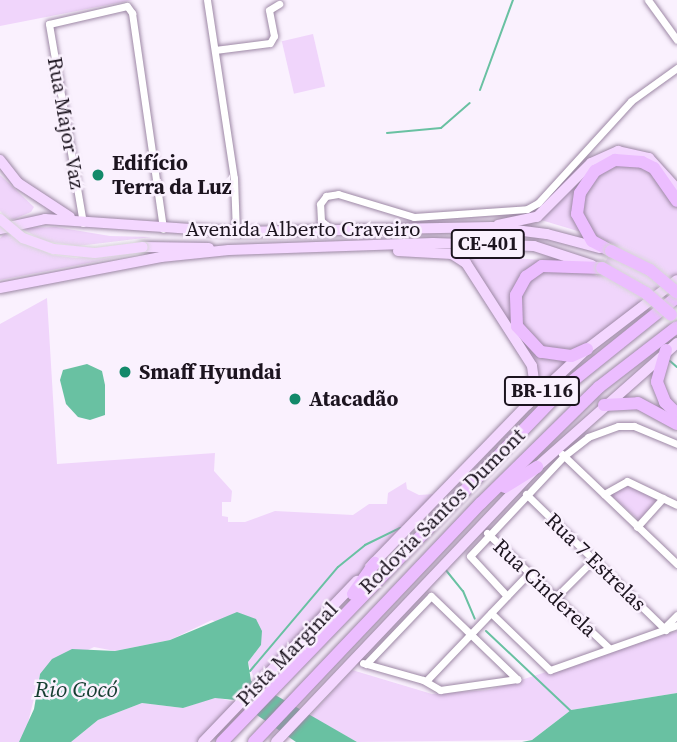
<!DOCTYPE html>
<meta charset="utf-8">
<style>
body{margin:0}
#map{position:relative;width:677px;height:742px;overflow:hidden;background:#faf1fe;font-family:"Source Serif 4",serif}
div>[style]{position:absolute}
.green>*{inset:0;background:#f0d5fb;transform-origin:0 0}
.water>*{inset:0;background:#69c1a2}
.stream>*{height:2px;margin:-1px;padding:0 1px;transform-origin:1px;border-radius:1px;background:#69c1a2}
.roads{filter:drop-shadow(0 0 2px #9d88a5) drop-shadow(0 0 2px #9d88a5)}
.street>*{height:7px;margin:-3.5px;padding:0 3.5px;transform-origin:3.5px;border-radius:3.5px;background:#fff}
.primary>*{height:10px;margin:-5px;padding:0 5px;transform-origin:5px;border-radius:5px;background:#f4d7ff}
.highway>*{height:12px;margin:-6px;padding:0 6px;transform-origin:6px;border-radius:6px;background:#ecbdff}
.bridges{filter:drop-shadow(0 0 2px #d6d5d7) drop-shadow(0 0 2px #d6d5d7)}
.primary-bridge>*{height:10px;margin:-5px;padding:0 5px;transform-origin:5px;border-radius:5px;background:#f4d7ff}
.highway-bridge>*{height:12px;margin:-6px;padding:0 6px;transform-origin:6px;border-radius:6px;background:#ecbdff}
.dots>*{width:19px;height:19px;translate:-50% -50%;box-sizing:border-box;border:4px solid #faf1fe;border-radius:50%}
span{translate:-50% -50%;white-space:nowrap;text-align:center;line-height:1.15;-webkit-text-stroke:5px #faf1fe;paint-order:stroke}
.shield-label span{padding:2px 5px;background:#faf1fe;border:2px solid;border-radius:5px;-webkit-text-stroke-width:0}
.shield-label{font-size:19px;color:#1c141f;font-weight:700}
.street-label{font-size:21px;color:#1c141f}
.poi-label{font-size:21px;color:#1c141f;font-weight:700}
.left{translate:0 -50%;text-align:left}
.water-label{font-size:23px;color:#153d30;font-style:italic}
</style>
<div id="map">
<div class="green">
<div style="clip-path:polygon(0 0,133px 0,0 26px)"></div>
<div style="left:313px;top:34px;width:54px;height:32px;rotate:77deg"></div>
<div style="clip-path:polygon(629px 163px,652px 172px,677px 206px,677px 276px,581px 348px,547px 350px,525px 332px,518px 303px,530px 278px,543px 269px,574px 268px,597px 276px,615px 245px,591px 232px,582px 208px,589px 184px,609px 165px)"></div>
<div style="clip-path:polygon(588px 172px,580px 183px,581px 232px,541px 220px)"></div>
<div style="clip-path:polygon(0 175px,34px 207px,31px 212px,9px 221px,0 211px)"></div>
<div style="clip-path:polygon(56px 227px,110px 236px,152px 237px,78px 246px,44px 241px,20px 228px)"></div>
<div style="clip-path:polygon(6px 233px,52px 255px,76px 258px,156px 250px,0 280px,0 238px)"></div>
<div style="clip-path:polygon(465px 254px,540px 260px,517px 281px,516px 331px,533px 352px,568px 360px,537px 389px,538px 378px)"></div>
<div style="clip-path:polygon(47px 298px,57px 464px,215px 453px,214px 471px,232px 491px,231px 502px,222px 502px,222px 516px,228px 517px,228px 522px,245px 522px,275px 511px,353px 515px,369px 504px,387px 504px,388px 493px,406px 482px,407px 489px,419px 495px,435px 494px,256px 684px,248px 662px,261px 645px,212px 620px,170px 640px,115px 651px,94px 647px,40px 674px,25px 735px,19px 742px,0 742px,0 324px)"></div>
<div style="clip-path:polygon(625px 483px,658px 499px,640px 521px,613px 497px,611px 492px)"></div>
<div style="clip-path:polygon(677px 631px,677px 693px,571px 710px,532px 740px,357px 742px,310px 716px,352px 670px,432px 694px,489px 690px)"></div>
<div style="clip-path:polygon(215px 697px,239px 703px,203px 742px,71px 742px,98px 720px,142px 703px,183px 708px)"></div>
</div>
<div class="water">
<div style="clip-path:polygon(87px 364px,102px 371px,105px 385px,105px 415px,90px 420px,78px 417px,66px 404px,60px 380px,63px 370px)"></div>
<div style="clip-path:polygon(237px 612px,256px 619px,262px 631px,261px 645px,248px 662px,251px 681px,357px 742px,296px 742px,235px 700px,215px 698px,183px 708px,142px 703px,98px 720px,71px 742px,19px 742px,34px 709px,40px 674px,52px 659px,72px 649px,115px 651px,170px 640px)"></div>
<div style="clip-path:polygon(677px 693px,677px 742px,522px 742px,532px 740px,571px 710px)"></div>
</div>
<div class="stream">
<div style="left:480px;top:90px;width:96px;rotate:-69.9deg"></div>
<div style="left:387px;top:133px;width:54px;rotate:-5.3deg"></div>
<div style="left:441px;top:128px;width:38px;rotate:-41deg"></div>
<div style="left:670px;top:361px;width:9px;rotate:41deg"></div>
<div style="left:445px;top:569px;width:28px;rotate:51deg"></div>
<div style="left:463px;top:591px;width:30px;rotate:67deg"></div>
<div style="left:486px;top:631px;width:118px;rotate:43.3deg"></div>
<div style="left:250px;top:671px;width:136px;rotate:-49.8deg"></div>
<div style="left:338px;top:567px;width:35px;rotate:-39deg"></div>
<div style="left:365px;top:545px;width:39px;rotate:-26deg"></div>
</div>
<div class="roads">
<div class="street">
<div style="left:207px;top:0;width:180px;rotate:81.4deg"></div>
<div style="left:234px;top:178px;width:54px;rotate:87.9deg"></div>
<div style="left:648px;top:0;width:49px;rotate:54.1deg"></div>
<div style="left:215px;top:50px;width:55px;rotate:-7.3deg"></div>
<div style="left:270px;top:43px;width:8px;rotate:-60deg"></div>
<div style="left:274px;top:36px;width:26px;rotate:-101deg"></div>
<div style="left:269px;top:10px;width:12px;rotate:-31deg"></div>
<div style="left:83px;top:223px;width:202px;rotate:-99.7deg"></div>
<div style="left:49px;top:24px;width:80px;rotate:-13deg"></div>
<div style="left:127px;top:6px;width:9px;rotate:54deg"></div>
<div style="left:132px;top:13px;width:218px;rotate:81.8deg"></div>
<div style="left:331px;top:229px;width:13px;rotate:-141deg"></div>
<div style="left:321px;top:221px;width:17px;rotate:-93deg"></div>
<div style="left:320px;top:204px;width:10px;rotate:-53deg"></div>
<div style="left:326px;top:196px;width:12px;rotate:-9deg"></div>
<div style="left:338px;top:194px;width:79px;rotate:16.8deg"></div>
<div style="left:414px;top:217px;width:113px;rotate:-4deg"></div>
<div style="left:527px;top:209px;width:13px;rotate:-29deg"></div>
<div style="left:538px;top:203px;width:138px;rotate:-47.6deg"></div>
<div style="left:631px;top:101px;width:57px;rotate:-35.7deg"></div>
<div style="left:562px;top:454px;width:159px;rotate:43.7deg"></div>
<div style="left:526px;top:494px;width:195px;rotate:44.2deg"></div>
<div style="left:604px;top:494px;width:26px;rotate:-29deg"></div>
<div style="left:627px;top:481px;width:55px;rotate:25.6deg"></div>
<div style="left:637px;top:527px;width:39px;rotate:-48deg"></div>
<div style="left:487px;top:533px;width:168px;rotate:43.3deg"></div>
<div style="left:507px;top:596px;width:54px;rotate:-132.8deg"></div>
<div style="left:470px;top:556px;width:137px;rotate:-46.8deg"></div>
<div style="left:564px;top:456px;width:31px;rotate:-38deg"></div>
<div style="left:588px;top:437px;width:32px;rotate:-20deg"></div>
<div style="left:618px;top:426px;width:16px"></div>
<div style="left:634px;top:426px;width:47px;rotate:22.7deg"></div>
<div style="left:555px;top:598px;width:55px;rotate:-45deg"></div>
<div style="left:491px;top:613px;width:82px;rotate:44deg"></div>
<div style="left:550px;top:670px;width:135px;rotate:-19.5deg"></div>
<div style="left:664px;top:628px;width:18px;rotate:-45deg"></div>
<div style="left:363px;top:663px;width:62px;rotate:15.8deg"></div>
<div style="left:423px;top:680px;width:20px;rotate:30deg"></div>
<div style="left:440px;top:690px;width:78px;rotate:-8.1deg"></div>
<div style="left:366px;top:664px;width:94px;rotate:-46.3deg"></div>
<div style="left:431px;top:596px;width:120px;rotate:44deg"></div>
<div style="left:426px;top:681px;width:149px;rotate:-46.4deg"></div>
</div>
<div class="primary">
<div style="left:0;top:160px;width:29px;rotate:52deg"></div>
<div style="left:18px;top:183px;width:62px;rotate:33.2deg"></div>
<div style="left:498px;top:225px;width:40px;rotate:-12deg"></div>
<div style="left:537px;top:217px;width:76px;rotate:-45deg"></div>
<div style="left:591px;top:163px;width:30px;rotate:-24deg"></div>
<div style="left:618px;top:151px;width:32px;rotate:13deg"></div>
<div style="left:649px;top:158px;width:42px;rotate:47.9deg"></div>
<div style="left:0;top:229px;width:46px;rotate:-12.5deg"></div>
<div style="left:45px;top:219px;width:193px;rotate:3.9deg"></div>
<div style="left:238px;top:232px;width:254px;rotate:-1.1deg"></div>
<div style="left:492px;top:227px;width:55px;rotate:7.3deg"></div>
<div style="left:547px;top:234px;width:55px;rotate:14.8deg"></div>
<div style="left:143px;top:247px;width:66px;rotate:0.9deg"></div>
<div style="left:398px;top:251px;width:54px;rotate:3.2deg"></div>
<div style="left:452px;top:254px;width:17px;rotate:33deg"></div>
<div style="left:466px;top:263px;width:122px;rotate:57.3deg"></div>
<div style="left:532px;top:366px;width:14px;rotate:82deg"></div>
<div style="left:534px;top:380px;width:25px;rotate:106deg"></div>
<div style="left:0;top:288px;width:164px;rotate:-10.9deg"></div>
<div style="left:161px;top:257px;width:68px;rotate:-5.9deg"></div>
<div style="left:229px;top:250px;width:204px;rotate:-2deg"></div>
<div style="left:433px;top:243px;width:101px;rotate:1.7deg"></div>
<div style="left:534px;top:246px;width:61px;rotate:18.1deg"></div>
<div style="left:370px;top:567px;width:226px;rotate:-45.9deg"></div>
<div style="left:527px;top:405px;width:82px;rotate:-43deg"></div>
<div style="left:587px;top:349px;width:113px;rotate:-37.5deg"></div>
<div style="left:203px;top:742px;width:223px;rotate:-46.3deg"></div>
<div style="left:276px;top:742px;width:379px;rotate:-46.5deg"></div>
<div style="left:537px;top:467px;width:187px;rotate:-41.5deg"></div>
</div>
<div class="highway">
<div style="left:611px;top:251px;width:21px;rotate:-152deg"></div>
<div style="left:592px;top:241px;width:31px;rotate:-119deg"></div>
<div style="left:577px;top:214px;width:21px;rotate:-82deg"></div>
<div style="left:580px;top:193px;width:27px;rotate:-56deg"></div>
<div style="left:595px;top:171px;width:23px;rotate:-29deg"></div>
<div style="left:615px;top:160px;width:27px;rotate:4deg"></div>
<div style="left:642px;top:162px;width:13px;rotate:27deg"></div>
<div style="left:654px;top:168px;width:40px;rotate:55.1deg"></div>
<div style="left:587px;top:349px;width:17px;rotate:156deg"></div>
<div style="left:571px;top:356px;width:30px;rotate:-172deg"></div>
<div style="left:541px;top:352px;width:35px;rotate:-133deg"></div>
<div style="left:517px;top:326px;width:31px;rotate:-92deg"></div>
<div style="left:516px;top:295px;width:21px;rotate:-61deg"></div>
<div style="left:526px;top:277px;width:19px;rotate:-35deg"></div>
<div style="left:542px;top:266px;width:60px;rotate:1.9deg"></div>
<div style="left:666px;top:350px;width:33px;rotate:106deg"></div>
<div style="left:657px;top:382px;width:22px;rotate:68deg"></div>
<div style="left:665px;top:402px;width:17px;rotate:45deg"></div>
<div style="left:604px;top:405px;width:34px;rotate:-3deg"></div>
<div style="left:638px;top:403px;width:44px;rotate:28.3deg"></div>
<div style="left:505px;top:487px;width:38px;rotate:-32deg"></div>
<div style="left:353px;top:594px;width:38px;rotate:-55deg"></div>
<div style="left:222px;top:742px;width:494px;rotate:-46deg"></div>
<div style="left:565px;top:387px;width:144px;rotate:-38.8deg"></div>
<div style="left:254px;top:742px;width:330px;rotate:-46.5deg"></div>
<div style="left:481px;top:503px;width:165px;rotate:-44.5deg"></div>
<div style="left:599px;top:387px;width:98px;rotate:-37.6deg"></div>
</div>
</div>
<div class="bridges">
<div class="primary-bridge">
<div style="left:0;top:219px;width:30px;rotate:40deg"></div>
<div style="left:23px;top:238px;width:33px;rotate:20deg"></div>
<div style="left:54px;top:249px;width:41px;rotate:5.6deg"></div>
<div style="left:95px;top:253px;width:48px;rotate:-7.1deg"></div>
</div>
<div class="highway-bridge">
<div style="left:611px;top:251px;width:43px;rotate:26deg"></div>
<div style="left:650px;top:270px;width:35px;rotate:40deg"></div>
<div style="left:602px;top:268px;width:51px;rotate:29.6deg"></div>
<div style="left:646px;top:293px;width:33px;rotate:41deg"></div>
</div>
</div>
<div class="dots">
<div style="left:98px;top:175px;background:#13896a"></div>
<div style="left:125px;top:372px;background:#13896a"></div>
<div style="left:295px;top:399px;background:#13896a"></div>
</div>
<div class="shield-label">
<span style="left:488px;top:244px">CE-401</span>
<span style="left:542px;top:391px">BR-116</span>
</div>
<div class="street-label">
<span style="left:66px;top:123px;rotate:80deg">Rua Major Vaz</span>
<span style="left:303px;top:229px">Avenida Alberto Craveiro</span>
<span style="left:442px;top:511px;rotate:-45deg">Rodovia Santos Dumont</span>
<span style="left:596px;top:562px;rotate:44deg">Rua 7 Estrelas</span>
<span style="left:545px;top:588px;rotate:43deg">Rua Cinderela</span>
<span style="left:287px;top:654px;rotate:-46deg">Pista Marginal</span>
</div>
<div class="poi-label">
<span class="left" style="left:112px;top:175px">Edifício<br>Terra da Luz</span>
<span class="left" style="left:139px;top:372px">Smaff Hyundai</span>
<span class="left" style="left:309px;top:399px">Atacadão</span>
</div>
<div class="water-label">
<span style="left:76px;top:689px">Rio Cocó</span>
</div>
</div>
